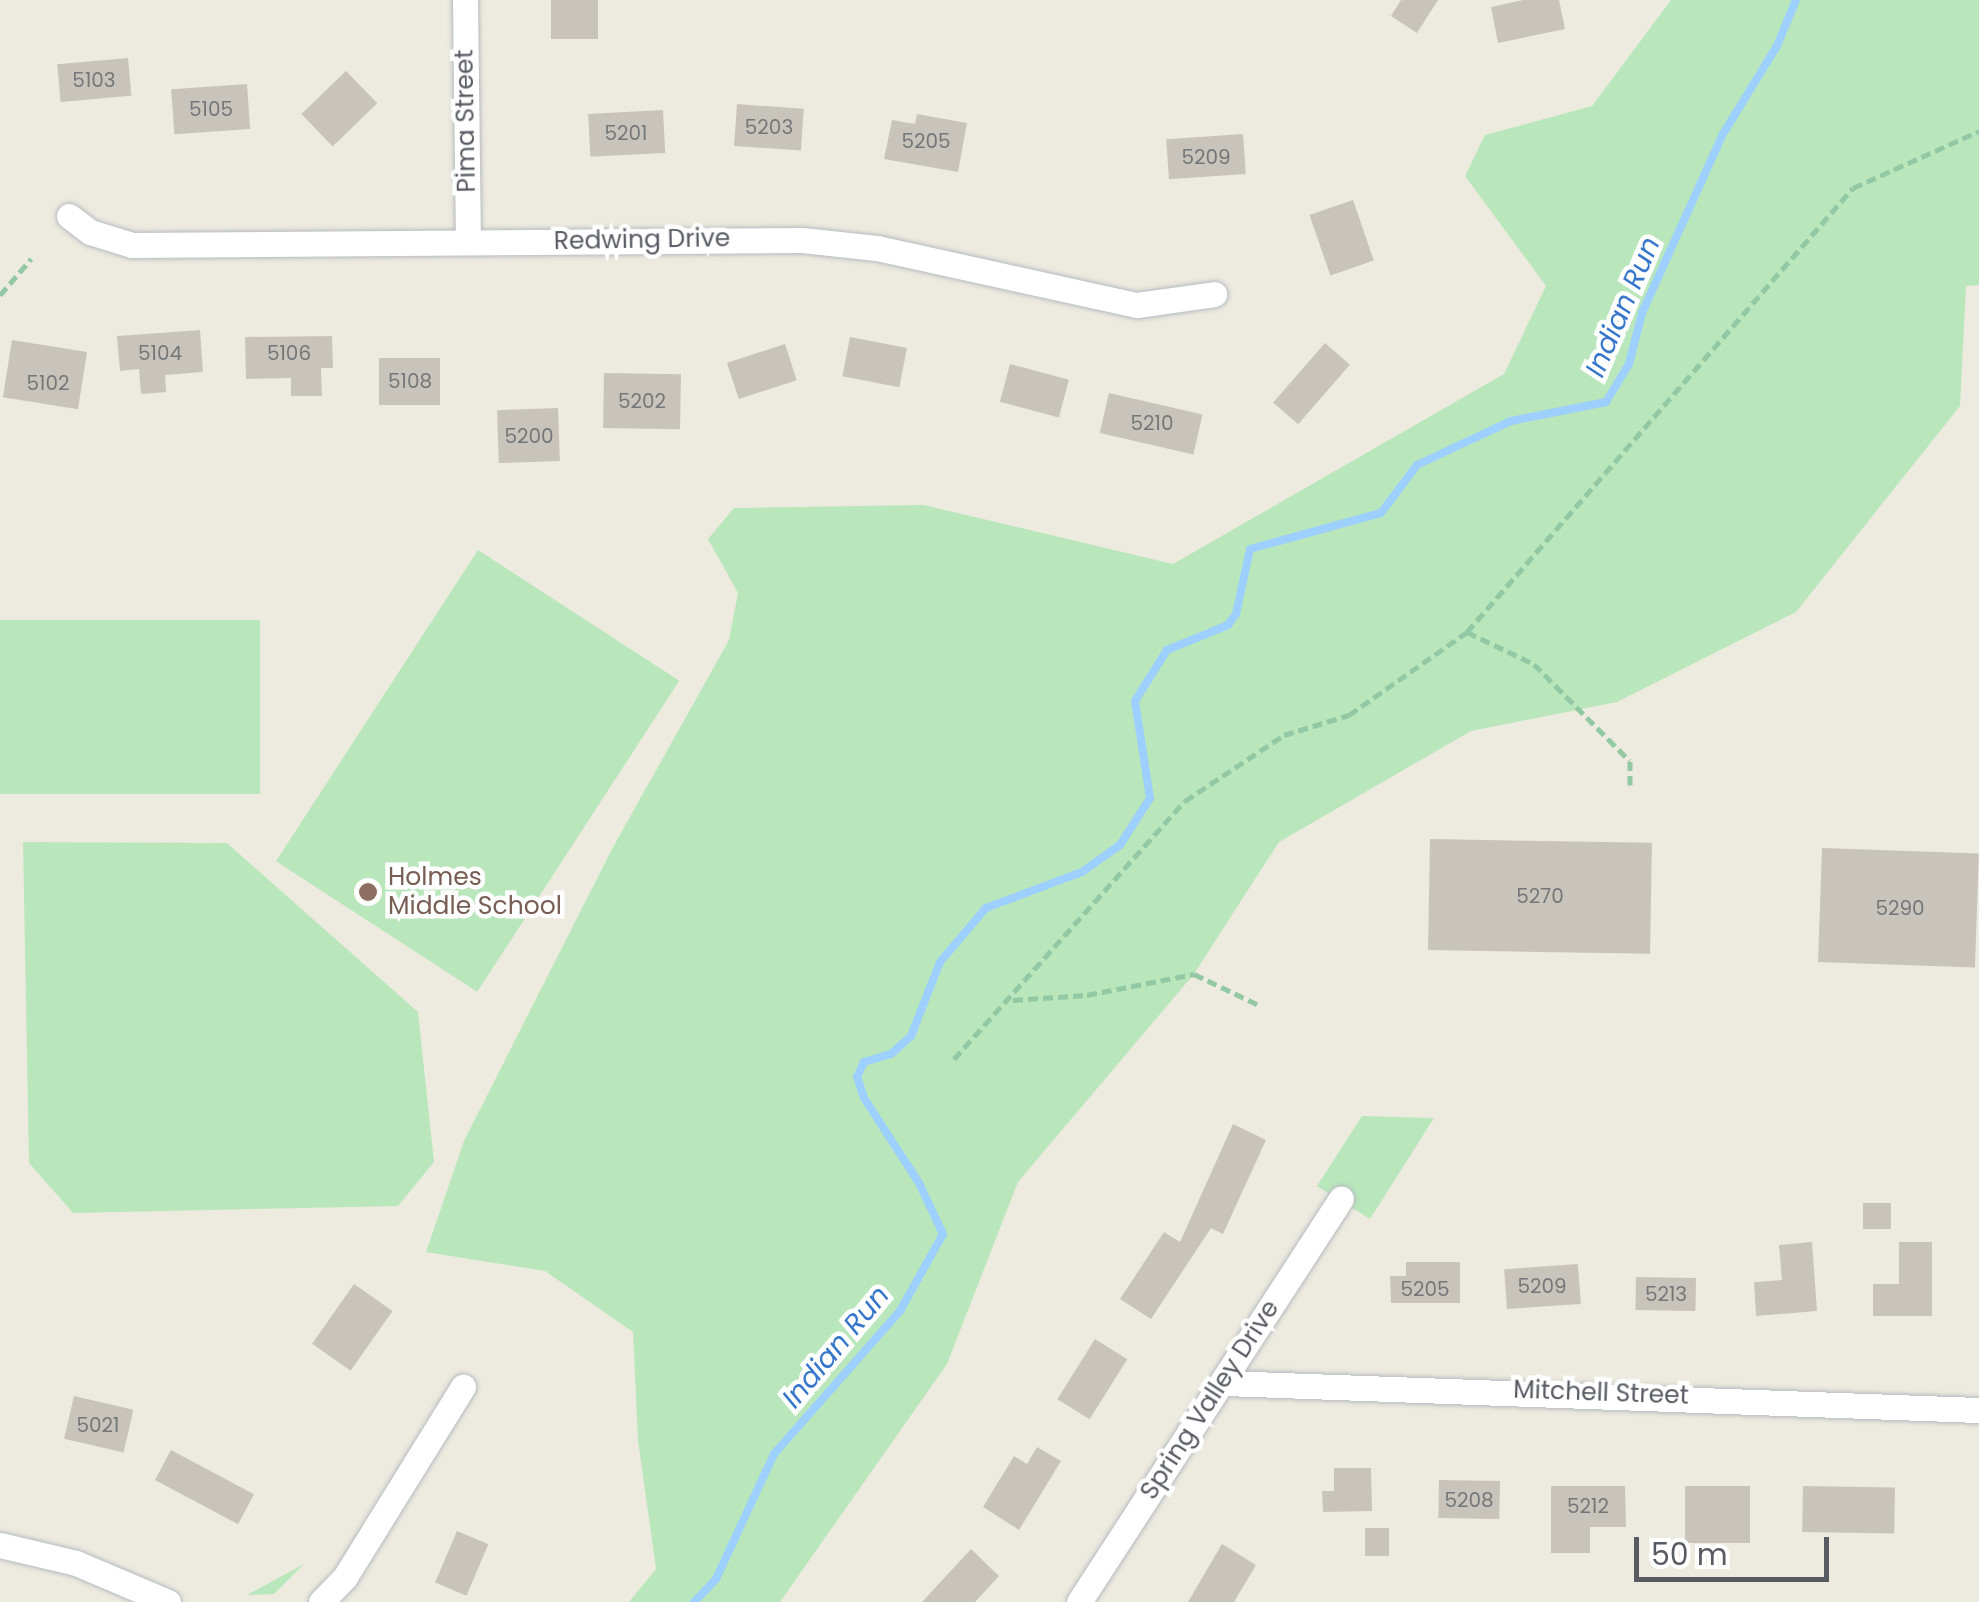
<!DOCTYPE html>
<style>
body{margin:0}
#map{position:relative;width:1979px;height:1602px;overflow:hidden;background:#edebdf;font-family:Poppins,sans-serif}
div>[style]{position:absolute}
.green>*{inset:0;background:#b9e7bb;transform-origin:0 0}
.stream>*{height:8px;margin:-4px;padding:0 4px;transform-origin:4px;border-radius:4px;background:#9dcfff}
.building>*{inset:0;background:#c8c4bc;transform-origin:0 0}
.path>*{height:5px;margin-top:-2.5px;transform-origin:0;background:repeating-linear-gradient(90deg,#92c8a4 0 10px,transparent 0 15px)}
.roads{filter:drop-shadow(0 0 2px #b7bac0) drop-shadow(0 0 2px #b7bac0)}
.minor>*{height:25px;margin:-12.5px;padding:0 12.5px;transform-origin:12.5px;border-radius:12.5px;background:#fff}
.dots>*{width:28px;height:28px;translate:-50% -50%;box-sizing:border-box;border:5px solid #fff;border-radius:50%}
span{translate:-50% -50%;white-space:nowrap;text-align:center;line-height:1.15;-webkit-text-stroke:9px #fff;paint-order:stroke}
.number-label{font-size:20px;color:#747678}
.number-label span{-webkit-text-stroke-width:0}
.street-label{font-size:25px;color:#585c62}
.education-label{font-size:25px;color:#785e54}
.left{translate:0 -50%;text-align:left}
.water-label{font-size:28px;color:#3777cb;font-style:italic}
.scale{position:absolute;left:1634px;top:1537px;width:195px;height:45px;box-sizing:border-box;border:5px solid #585c62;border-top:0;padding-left:12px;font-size:30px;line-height:35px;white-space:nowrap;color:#585c62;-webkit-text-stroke:8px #fff;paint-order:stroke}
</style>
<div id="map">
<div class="green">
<div style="clip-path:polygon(1671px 0,1979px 0,1979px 285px,1966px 286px,1960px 406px,1796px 612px,1617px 702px,1471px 731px,1279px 842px,1194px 974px,1018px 1182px,947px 1364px,780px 1602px,629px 1602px,656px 1569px,638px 1440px,633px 1332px,545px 1271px,426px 1252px,464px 1141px,612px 849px,729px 640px,738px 593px,708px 539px,734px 508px,924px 505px,1173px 564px,1504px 374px,1546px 286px,1465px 176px,1485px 135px,1592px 106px)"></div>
<div style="left:478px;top:550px;width:240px;height:371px;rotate:33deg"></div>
<div style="left:0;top:620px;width:260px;height:174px"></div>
<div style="clip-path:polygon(23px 842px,227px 843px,418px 1012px,434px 1162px,398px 1206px,73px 1213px,29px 1163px)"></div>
<div style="clip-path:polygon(1362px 1116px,1434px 1118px,1370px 1219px,1317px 1186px)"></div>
<div style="clip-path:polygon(304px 1564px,274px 1594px,246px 1595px,247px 1595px)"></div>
</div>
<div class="stream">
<div style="left:694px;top:1602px;width:32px;rotate:-46deg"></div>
<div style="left:716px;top:1579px;width:138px;rotate:-65.1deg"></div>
<div style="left:774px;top:1454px;width:191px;rotate:-48.6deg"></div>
<div style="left:900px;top:1311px;width:88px;rotate:-60.8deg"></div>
<div style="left:943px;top:1234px;width:56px;rotate:-115.2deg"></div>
<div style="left:919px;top:1183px;width:101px;rotate:-122.9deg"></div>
<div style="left:864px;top:1098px;width:22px;rotate:-108deg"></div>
<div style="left:857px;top:1077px;width:17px;rotate:-65deg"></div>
<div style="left:864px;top:1062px;width:28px;rotate:-17deg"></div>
<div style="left:891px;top:1054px;width:27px;rotate:-42deg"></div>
<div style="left:911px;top:1036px;width:79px;rotate:-68.6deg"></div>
<div style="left:940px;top:962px;width:71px;rotate:-49.6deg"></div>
<div style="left:986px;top:908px;width:103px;rotate:-20.6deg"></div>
<div style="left:1082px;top:872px;width:47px;rotate:-35.4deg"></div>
<div style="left:1120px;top:845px;width:56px;rotate:-57.4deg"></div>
<div style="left:1150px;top:798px;width:98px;rotate:-98.8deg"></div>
<div style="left:1135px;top:701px;width:60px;rotate:-57.9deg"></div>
<div style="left:1167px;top:650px;width:66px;rotate:-22.3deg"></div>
<div style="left:1228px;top:625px;width:14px;rotate:-54deg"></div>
<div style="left:1236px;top:614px;width:66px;rotate:-77.8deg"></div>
<div style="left:1250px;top:549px;width:136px;rotate:-15.4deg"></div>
<div style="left:1381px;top:513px;width:60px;rotate:-53.1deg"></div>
<div style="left:1417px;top:465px;width:104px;rotate:-25.1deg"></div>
<div style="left:1511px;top:421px;width:97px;rotate:-11.3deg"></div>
<div style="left:1606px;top:402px;width:44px;rotate:-58.8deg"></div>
<div style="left:1629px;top:364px;width:53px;rotate:-75.7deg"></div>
<div style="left:1642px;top:313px;width:196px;rotate:-65.7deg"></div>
<div style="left:1723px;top:134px;width:103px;rotate:-58.5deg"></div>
<div style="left:1777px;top:46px;width:50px;rotate:-67.6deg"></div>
</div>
<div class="building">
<div style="left:551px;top:0;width:47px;height:39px"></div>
<div style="clip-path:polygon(1401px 0,1438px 0,1417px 33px,1391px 16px)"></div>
<div style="clip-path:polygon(1523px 0,1559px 0,1565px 29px,1498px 43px,1491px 7px)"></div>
<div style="left:128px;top:58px;width:38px;height:71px;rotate:85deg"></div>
<div style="left:346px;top:71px;width:45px;height:62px;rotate:46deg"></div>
<div style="left:247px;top:84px;width:45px;height:76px;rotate:86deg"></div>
<div style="left:737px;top:104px;width:67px;height:42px;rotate:4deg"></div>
<div style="left:663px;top:110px;width:43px;height:75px;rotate:87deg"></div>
<div style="clip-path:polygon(917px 114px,967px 123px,958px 172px,884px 159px,892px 120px,915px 124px)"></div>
<div style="left:1243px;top:134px;width:40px;height:77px;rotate:86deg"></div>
<div style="left:1353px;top:200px;width:64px;height:46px;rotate:71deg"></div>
<div style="clip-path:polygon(200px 330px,203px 372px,165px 375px,166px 392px,141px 394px,139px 369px,120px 371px,117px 336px)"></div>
<div style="clip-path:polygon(332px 336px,333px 368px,321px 368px,322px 396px,291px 396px,291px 378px,246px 379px,245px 337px)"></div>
<div style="left:850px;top:337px;width:58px;height:40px;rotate:11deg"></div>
<div style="left:12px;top:340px;width:76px;height:58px;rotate:9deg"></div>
<div style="left:1325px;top:343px;width:33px;height:79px;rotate:41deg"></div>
<div style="left:785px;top:344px;width:38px;height:61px;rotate:72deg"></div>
<div style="left:379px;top:358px;width:61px;height:47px"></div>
<div style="left:1010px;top:364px;width:61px;height:39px;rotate:15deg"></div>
<div style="left:604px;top:373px;width:77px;height:55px;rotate:1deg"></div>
<div style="left:1109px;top:393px;width:96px;height:41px;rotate:13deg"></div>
<div style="left:558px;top:408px;width:53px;height:61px;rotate:88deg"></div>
<div style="left:1430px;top:839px;width:222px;height:111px;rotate:1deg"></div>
<div style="left:1822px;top:848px;width:157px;height:114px;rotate:2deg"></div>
<div style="clip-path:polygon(1233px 1124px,1266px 1140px,1223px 1234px,1211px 1228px,1151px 1319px,1120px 1299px,1164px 1232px,1180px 1242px)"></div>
<div style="left:1863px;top:1203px;width:28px;height:26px"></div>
<div style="clip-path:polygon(1812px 1242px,1817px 1311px,1756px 1316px,1754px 1282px,1782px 1280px,1779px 1245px)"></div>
<div style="clip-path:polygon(1899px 1242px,1932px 1242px,1932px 1316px,1873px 1316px,1873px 1284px,1899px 1284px)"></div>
<div style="clip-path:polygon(1406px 1262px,1460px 1262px,1460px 1303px,1391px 1303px,1390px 1276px,1406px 1276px)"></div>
<div style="left:1578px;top:1264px;width:40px;height:74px;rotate:86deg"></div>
<div style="left:1636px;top:1277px;width:60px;height:33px;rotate:1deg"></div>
<div style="left:354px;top:1284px;width:47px;height:73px;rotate:35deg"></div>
<div style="left:1095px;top:1339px;width:38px;height:71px;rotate:32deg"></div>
<div style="left:74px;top:1396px;width:61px;height:44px;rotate:13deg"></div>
<div style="clip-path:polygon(1037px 1447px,1061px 1461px,1019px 1530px,983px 1507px,1014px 1456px,1027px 1464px)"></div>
<div style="left:171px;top:1450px;width:94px;height:34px;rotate:28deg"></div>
<div style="clip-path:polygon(1334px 1468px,1371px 1468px,1372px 1511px,1323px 1512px,1322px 1491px,1334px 1491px)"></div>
<div style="left:1439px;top:1480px;width:61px;height:38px;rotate:1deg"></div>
<div style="clip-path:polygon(1551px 1486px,1625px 1486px,1626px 1527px,1590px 1527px,1590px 1553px,1551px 1553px)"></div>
<div style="left:1685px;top:1486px;width:65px;height:57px"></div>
<div style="left:1803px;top:1486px;width:92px;height:46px;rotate:1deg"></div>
<div style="left:1365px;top:1528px;width:24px;height:28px"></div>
<div style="left:457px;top:1531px;width:34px;height:56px;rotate:23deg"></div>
<div style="clip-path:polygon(1222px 1544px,1256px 1565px,1234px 1602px,1188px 1602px)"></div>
<div style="clip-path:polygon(971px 1549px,999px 1576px,975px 1602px,922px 1602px)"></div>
</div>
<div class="path">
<div style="left:0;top:295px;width:48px;rotate:-49.3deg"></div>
<div style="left:1467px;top:632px;width:74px;rotate:25.5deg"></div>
<div style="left:1534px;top:664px;width:136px;rotate:45.3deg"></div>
<div style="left:1630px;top:761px;width:24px;rotate:90deg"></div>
<div style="left:1013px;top:1000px;width:74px;rotate:-3.9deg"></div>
<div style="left:1087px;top:995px;width:109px;rotate:-11.1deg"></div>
<div style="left:1194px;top:974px;width:70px;rotate:25.5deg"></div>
<div style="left:954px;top:1059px;width:346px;rotate:-48.2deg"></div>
<div style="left:1185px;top:801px;width:119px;rotate:-33.7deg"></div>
<div style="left:1284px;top:735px;width:68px;rotate:-17.1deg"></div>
<div style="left:1349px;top:715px;width:144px;rotate:-35.1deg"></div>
<div style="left:1467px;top:632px;width:588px;rotate:-49deg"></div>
<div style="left:1853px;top:188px;width:138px;rotate:-24.3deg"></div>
</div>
<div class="roads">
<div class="minor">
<div style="left:465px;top:0;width:242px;rotate:89.3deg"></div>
<div style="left:69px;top:216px;width:26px;rotate:37deg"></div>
<div style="left:90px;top:232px;width:44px;rotate:17.2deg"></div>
<div style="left:132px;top:245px;width:670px;rotate:-0.43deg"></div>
<div style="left:802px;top:240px;width:75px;rotate:6.1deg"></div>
<div style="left:877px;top:248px;width:266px;rotate:12.4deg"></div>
<div style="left:1137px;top:305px;width:78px;rotate:-8.1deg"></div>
<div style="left:1224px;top:1383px;width:755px;rotate:2.05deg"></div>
<div style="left:0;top:1545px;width:78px;rotate:13.3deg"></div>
<div style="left:76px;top:1563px;width:100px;rotate:23deg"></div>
<div style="left:321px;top:1602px;width:35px;rotate:-46deg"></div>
<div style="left:345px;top:1577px;width:224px;rotate:-58.2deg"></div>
<div style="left:1079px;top:1602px;width:481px;rotate:-57deg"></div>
</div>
</div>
<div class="dots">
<div style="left:368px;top:892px;background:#8d6e63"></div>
</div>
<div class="number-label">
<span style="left:94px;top:80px">5103</span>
<span style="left:211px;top:109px">5105</span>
<span style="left:769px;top:127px">5203</span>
<span style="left:626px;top:133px">5201</span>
<span style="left:926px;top:141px">5205</span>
<span style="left:1206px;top:157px">5209</span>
<span style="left:160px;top:353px">5104</span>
<span style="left:289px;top:353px">5106</span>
<span style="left:410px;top:381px">5108</span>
<span style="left:48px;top:383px">5102</span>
<span style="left:642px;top:401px">5202</span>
<span style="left:1152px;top:423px">5210</span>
<span style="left:529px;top:436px">5200</span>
<span style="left:1540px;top:896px">5270</span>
<span style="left:1900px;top:908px">5290</span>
<span style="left:1542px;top:1286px">5209</span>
<span style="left:1425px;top:1289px">5205</span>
<span style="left:1666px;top:1294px">5213</span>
<span style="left:98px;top:1425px">5021</span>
<span style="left:1469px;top:1500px">5208</span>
<span style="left:1588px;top:1506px">5212</span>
</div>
<div class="street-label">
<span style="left:466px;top:121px;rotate:-91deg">Pima Street</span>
<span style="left:642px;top:240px;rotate:-1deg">Redwing Drive</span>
<span style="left:1601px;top:1393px;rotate:2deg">Mitchell Street</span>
<span style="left:1210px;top:1400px;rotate:-57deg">Spring Valley Drive</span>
</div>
<div class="education-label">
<span class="left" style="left:388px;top:892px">Holmes<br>Middle School</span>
</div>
<div class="water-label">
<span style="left:1623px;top:307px;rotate:-67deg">Indian Run</span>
<span style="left:836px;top:1347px;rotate:-50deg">Indian Run</span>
</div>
<div class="scale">50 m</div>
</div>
